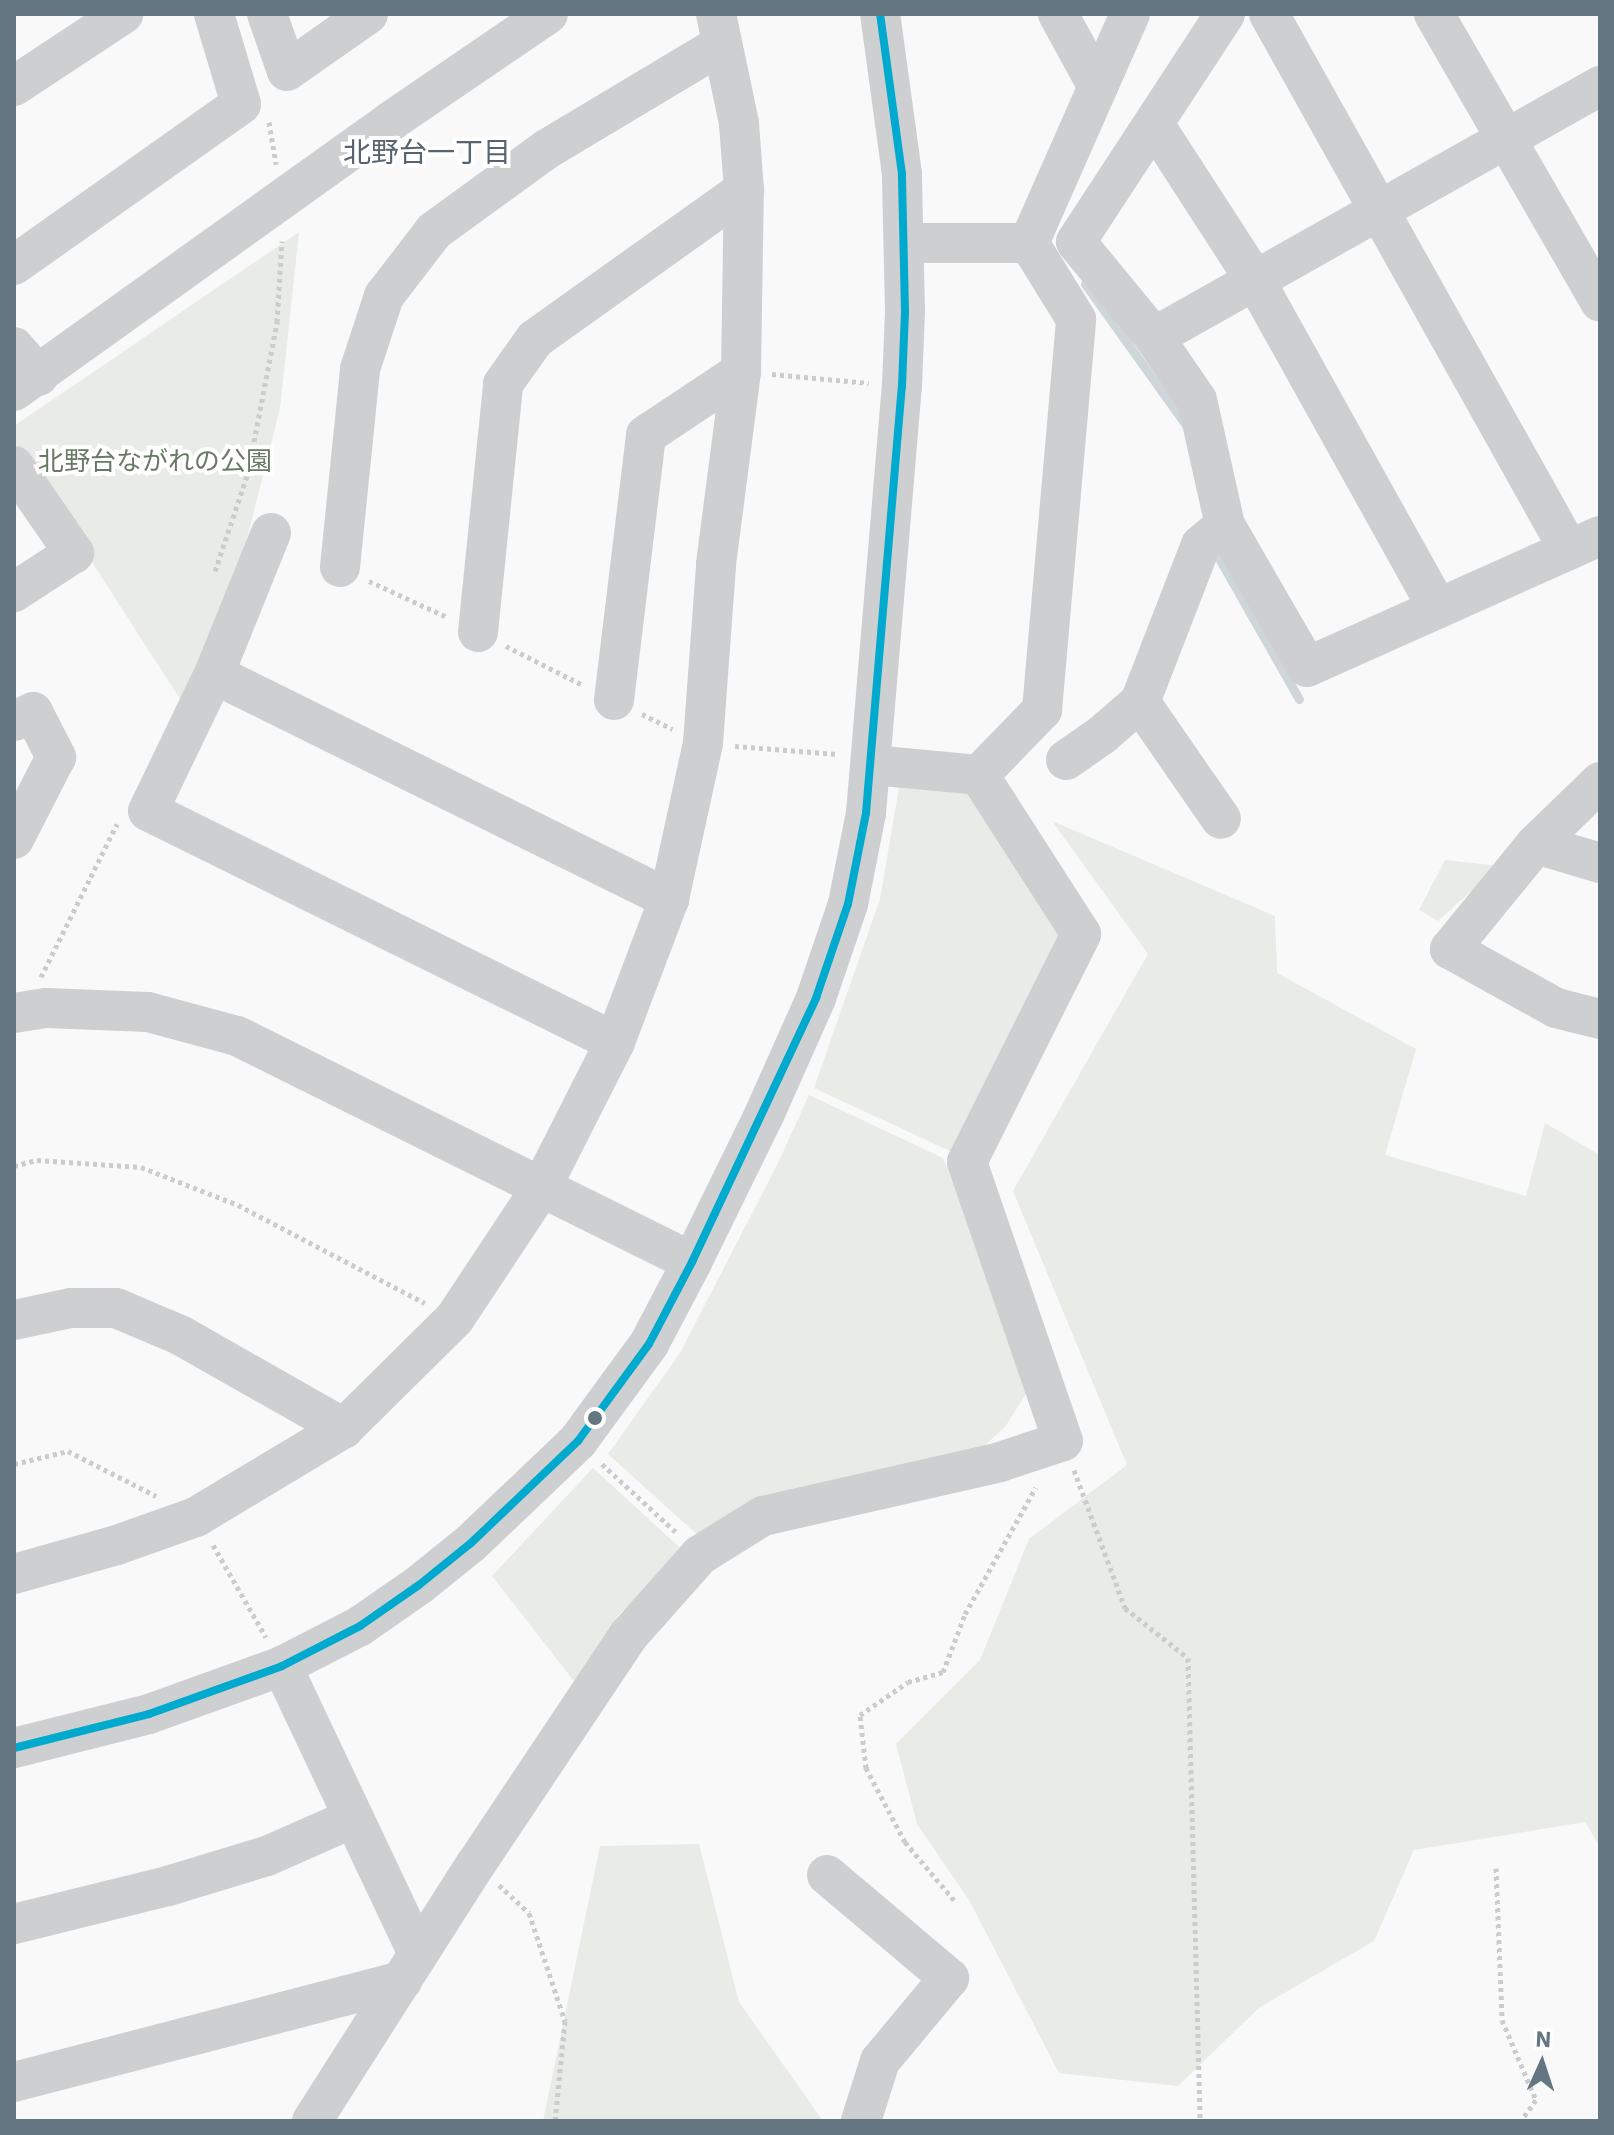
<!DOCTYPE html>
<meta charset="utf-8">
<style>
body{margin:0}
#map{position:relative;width:1614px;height:2135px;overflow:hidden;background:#f9f9f9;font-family:"IBM Plex Sans","Noto Sans JP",sans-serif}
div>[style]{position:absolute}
.green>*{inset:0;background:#e8ebe6}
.stream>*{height:9px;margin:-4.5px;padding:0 4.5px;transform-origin:4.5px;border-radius:4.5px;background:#ced6d9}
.path>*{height:5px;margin-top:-2.5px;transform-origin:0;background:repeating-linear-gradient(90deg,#cbcccd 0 4px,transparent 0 8px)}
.minor>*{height:40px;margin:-20px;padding:0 20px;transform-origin:20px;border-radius:20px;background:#cecfd0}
.bus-1>*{height:8px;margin:-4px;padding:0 4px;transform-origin:4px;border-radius:4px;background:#00a9ce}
.dots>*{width:22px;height:22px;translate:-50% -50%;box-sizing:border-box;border:4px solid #fff;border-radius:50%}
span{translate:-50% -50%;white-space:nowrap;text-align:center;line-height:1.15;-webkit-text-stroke:8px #fff;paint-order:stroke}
.park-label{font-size:26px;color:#687a64}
.neighbourhood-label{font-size:28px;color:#57646e}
.frame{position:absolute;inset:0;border:16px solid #657683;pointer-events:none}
.north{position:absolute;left:1502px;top:2023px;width:80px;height:80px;-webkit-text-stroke:6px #fff;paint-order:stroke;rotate:3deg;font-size:22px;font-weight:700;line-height:32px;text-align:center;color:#657683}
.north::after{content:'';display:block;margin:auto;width:28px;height:36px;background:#657683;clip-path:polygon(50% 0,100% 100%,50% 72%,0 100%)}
</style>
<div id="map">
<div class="green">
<div style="clip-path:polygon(299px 232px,280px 408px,235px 586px,180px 699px,14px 441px,14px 426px)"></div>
<div style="clip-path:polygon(900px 782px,972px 782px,1067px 934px,952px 1152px,814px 1088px,880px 899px)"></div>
<div style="clip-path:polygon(1052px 821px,1275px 916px,1277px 973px,1416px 1049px,1385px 1155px,1526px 1196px,1545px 1123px,1600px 1155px,1600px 1847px,1585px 1822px,1414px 1850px,1374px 1941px,1260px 2007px,1178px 2086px,1059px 2073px,969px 1900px,917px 1824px,896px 1744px,980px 1660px,1029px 1539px,1127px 1465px,1013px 1191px,1148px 954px)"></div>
<div style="clip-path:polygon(1445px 860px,1499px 866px,1438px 921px,1419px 910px)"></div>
<div style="clip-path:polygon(809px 1095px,943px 1158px,1018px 1337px,1026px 1394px,1005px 1427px,974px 1455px,702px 1539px,608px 1454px,680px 1353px,778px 1163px)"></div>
<div style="clip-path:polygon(593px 1468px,688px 1555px,620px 1613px,577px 1685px,492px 1576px)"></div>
<div style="clip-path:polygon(699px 1844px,739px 2002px,823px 2121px,543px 2121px,600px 1846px)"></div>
</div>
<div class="stream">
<div style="left:1085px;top:284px;width:177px;rotate:54.4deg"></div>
<div style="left:1220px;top:560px;width:160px;rotate:60.4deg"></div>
</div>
<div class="path">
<div style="left:269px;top:122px;width:43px;rotate:80.5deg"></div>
<div style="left:772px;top:374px;width:97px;rotate:5.3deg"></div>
<div style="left:215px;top:571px;width:103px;rotate:-71.4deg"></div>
<div style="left:248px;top:473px;width:154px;rotate:-79.1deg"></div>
<div style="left:277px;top:322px;width:81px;rotate:-86.5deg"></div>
<div style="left:369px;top:581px;width:86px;rotate:24.8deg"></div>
<div style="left:506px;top:646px;width:86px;rotate:26.9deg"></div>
<div style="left:642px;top:714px;width:34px;rotate:26deg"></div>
<div style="left:735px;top:746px;width:102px;rotate:4.5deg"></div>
<div style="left:41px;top:977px;width:171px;rotate:-63.6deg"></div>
<div style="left:14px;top:1166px;width:24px;rotate:-15deg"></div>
<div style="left:37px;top:1160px;width:104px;rotate:3.9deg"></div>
<div style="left:141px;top:1167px;width:104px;rotate:21.4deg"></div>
<div style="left:238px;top:1205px;width:211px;rotate:27.7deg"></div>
<div style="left:14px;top:1464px;width:56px;rotate:-13.5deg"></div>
<div style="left:68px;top:1451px;width:99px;rotate:27.1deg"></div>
<div style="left:602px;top:1464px;width:102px;rotate:42.6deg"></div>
<div style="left:1074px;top:1470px;width:147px;rotate:69.7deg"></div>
<div style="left:1125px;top:1608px;width:80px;rotate:38.4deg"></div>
<div style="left:1188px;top:1658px;width:463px;rotate:88.5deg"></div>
<div style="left:213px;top:1545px;width:106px;rotate:60.1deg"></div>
<div style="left:1496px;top:1868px;width:152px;rotate:87.7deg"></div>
<div style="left:1502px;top:2020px;width:87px;rotate:67deg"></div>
<div style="left:1536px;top:2100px;width:26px;rotate:126deg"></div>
<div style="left:499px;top:1885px;width:41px;rotate:43deg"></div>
<div style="left:529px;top:1913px;width:114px;rotate:71.6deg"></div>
<div style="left:565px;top:2021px;width:100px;rotate:95.7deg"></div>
<div style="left:954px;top:1900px;width:76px;rotate:-130.2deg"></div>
<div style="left:905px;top:1842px;width:84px;rotate:-117.8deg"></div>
<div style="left:866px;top:1768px;width:53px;rotate:-96.5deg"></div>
<div style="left:860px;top:1715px;width:58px;rotate:-34.5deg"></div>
<div style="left:908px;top:1682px;width:36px;rotate:-16deg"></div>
<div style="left:943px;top:1672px;width:62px;rotate:-69.2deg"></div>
<div style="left:965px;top:1614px;width:145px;rotate:-60.8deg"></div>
</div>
<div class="minor">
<div style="left:267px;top:14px;width:60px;rotate:70.7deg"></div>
<div style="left:287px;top:71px;width:99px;rotate:-35.1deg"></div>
<div style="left:1058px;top:14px;width:83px;rotate:61.3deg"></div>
<div style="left:1225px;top:14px;width:272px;rotate:123.2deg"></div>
<div style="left:1076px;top:242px;width:123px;rotate:50.6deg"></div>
<div style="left:1154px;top:337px;width:76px;rotate:55.7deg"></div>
<div style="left:1197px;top:400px;width:128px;rotate:77.4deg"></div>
<div style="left:1225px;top:525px;width:164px;rotate:60deg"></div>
<div style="left:1307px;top:667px;width:321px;rotate:-24.1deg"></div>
<div style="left:1269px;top:14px;width:614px;rotate:60.76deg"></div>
<div style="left:1434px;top:14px;width:332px;rotate:60deg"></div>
<div style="left:14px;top:86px;width:131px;rotate:-33.4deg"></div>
<div style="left:1154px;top:124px;width:186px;rotate:57.1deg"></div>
<div style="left:1255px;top:280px;width:376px;rotate:60.9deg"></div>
<div style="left:905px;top:243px;width:124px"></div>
<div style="left:14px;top:265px;width:278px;rotate:-35.3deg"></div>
<div style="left:241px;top:104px;width:94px;rotate:-106.7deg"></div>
<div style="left:1154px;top:337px;width:512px;rotate:-29.37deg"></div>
<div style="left:14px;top:347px;width:38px;rotate:49deg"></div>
<div style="left:14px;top:391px;width:464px;rotate:-35.6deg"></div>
<div style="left:391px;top:121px;width:190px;rotate:-34.3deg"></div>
<div style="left:14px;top:466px;width:106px;rotate:55.4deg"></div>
<div style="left:74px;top:553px;width:72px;rotate:147deg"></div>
<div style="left:271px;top:533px;width:152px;rotate:112deg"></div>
<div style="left:214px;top:674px;width:152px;rotate:115.7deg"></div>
<div style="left:148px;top:811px;width:521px;rotate:26.32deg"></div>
<div style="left:340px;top:567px;width:199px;rotate:-84.2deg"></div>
<div style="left:360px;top:369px;width:77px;rotate:-71.8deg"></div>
<div style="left:384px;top:296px;width:82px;rotate:-52.4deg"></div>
<div style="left:434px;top:231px;width:140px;rotate:-36deg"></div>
<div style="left:547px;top:149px;width:203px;rotate:-30.9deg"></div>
<div style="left:478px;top:632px;width:249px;rotate:-84.2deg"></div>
<div style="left:503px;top:384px;width:55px;rotate:-54.6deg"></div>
<div style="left:535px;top:339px;width:257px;rotate:-35.5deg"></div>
<div style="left:214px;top:674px;width:508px;rotate:26.31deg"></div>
<div style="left:614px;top:700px;width:267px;rotate:-83.1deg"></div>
<div style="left:646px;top:435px;width:114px;rotate:-33.6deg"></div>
<div style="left:1140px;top:702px;width:142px;rotate:55.3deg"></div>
<div style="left:14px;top:721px;width:21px;rotate:-25deg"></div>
<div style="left:33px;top:712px;width:51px;rotate:62.9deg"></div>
<div style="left:56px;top:757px;width:92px;rotate:117.1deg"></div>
<div style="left:1066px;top:760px;width:44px;rotate:-34.8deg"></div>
<div style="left:1102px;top:735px;width:50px;rotate:-41deg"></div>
<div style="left:1140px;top:702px;width:168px;rotate:-68.8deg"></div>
<div style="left:1201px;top:545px;width:31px;rotate:-40deg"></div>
<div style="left:872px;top:765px;width:107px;rotate:5.3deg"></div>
<div style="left:979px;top:775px;width:91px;rotate:-45.9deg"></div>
<div style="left:1042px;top:710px;width:392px;rotate:-85deg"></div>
<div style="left:1076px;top:319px;width:89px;rotate:-121.7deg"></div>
<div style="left:1029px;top:243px;width:250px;rotate:-66.2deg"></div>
<div style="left:1600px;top:782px;width:89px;rotate:135.9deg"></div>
<div style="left:1536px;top:844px;width:136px;rotate:129.3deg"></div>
<div style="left:1450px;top:949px;width:121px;rotate:29.1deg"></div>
<div style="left:1556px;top:1008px;width:45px;rotate:14deg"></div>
<div style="left:1536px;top:844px;width:67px;rotate:16.5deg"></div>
<div style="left:14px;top:1013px;width:32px;rotate:-9deg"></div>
<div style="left:46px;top:1008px;width:102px;rotate:2.2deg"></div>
<div style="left:148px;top:1012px;width:92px;rotate:15.1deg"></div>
<div style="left:237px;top:1036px;width:508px;rotate:26.41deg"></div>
<div style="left:14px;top:1320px;width:58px;rotate:-11.9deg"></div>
<div style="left:71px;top:1308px;width:45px"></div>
<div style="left:116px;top:1308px;width:69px;rotate:22.9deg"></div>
<div style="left:180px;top:1335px;width:189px;rotate:29.6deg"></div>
<div style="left:14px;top:1574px;width:107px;rotate:-15.7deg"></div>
<div style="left:117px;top:1545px;width:84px;rotate:-19.5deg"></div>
<div style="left:196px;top:1517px;width:173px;rotate:-31deg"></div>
<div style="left:344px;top:1428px;width:156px;rotate:-44.7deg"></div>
<div style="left:455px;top:1318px;width:156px;rotate:-56.5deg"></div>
<div style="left:541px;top:1188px;width:164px;rotate:-63.1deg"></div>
<div style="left:615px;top:1042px;width:153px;rotate:-69.3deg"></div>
<div style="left:669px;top:899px;width:160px;rotate:-77.7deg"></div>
<div style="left:703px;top:743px;width:179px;rotate:-85.8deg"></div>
<div style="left:716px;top:564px;width:194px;rotate:-82.6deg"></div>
<div style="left:741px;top:372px;width:182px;rotate:-89.1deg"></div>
<div style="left:744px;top:190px;width:67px;rotate:-94.3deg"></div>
<div style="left:739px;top:123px;width:111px;rotate:-101.9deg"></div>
<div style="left:282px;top:1666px;width:318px;rotate:64.7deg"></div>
<div style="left:14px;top:1748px;width:139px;rotate:-14.1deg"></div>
<div style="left:149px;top:1714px;width:141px;rotate:-19.8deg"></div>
<div style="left:282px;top:1666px;width:88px;rotate:-27.1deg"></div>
<div style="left:360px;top:1626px;width:72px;rotate:-34.8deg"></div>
<div style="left:419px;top:1585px;width:67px;rotate:-38.9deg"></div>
<div style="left:471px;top:1543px;width:148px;rotate:-43.6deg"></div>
<div style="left:578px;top:1441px;width:120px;rotate:-53.8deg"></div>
<div style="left:649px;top:1344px;width:93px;rotate:-62.3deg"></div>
<div style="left:692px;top:1262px;width:164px;rotate:-63.9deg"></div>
<div style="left:764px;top:1115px;width:128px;rotate:-66deg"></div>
<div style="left:816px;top:998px;width:99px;rotate:-71.2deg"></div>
<div style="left:848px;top:904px;width:93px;rotate:-78.8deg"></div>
<div style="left:866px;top:813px;width:429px;rotate:-85.2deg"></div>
<div style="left:902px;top:386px;width:75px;rotate:-87.7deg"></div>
<div style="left:905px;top:311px;width:137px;rotate:-91.3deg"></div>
<div style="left:902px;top:174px;width:162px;rotate:-97.8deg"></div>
<div style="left:827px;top:1875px;width:160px;rotate:40.2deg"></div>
<div style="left:949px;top:1978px;width:108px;rotate:129.7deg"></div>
<div style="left:880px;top:2061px;width:63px;rotate:107.6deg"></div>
<div style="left:14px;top:1924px;width:159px;rotate:-13.9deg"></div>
<div style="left:168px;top:1886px;width:103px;rotate:-16.9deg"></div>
<div style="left:267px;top:1856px;width:94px;rotate:-23.8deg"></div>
<div style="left:14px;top:2082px;width:401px;rotate:-14.6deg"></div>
<div style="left:312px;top:2121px;width:305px;rotate:-57.5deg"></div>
<div style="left:476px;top:1864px;width:274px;rotate:-56.3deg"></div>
<div style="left:628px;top:1636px;width:108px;rotate:-48.4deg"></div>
<div style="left:700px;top:1555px;width:74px;rotate:-31.8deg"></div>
<div style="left:763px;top:1516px;width:243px;rotate:-12.8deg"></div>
<div style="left:1000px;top:1462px;width:66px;rotate:-18.4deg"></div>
<div style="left:1063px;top:1441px;width:295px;rotate:-109deg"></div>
<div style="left:967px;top:1162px;width:255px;rotate:-63.4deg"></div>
<div style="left:1081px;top:934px;width:189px;rotate:-122.7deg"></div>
</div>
<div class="bus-1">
<div style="left:14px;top:1748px;width:139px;rotate:-14.1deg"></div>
<div style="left:149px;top:1714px;width:141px;rotate:-19.8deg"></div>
<div style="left:282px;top:1666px;width:88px;rotate:-27.1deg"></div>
<div style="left:360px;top:1626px;width:72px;rotate:-34.8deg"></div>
<div style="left:419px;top:1585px;width:67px;rotate:-38.9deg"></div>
<div style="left:471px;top:1543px;width:148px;rotate:-43.6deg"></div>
<div style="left:578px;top:1441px;width:120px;rotate:-53.8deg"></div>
<div style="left:649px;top:1344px;width:93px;rotate:-62.3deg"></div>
<div style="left:692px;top:1262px;width:292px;rotate:-64.8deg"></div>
<div style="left:816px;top:998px;width:99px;rotate:-71.2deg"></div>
<div style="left:848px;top:904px;width:93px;rotate:-78.8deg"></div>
<div style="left:866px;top:813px;width:429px;rotate:-85.2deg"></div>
<div style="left:902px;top:386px;width:75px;rotate:-87.7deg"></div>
<div style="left:905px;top:311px;width:137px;rotate:-91.3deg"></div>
<div style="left:902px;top:174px;width:162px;rotate:-97.8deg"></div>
</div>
<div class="dots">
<div style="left:595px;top:1418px;background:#657683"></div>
</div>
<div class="park-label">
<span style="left:155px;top:461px">北野台ながれの公園</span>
</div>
<div class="neighbourhood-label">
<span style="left:427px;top:152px">北野台一丁目</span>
</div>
<div class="frame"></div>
<div class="north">N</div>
</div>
